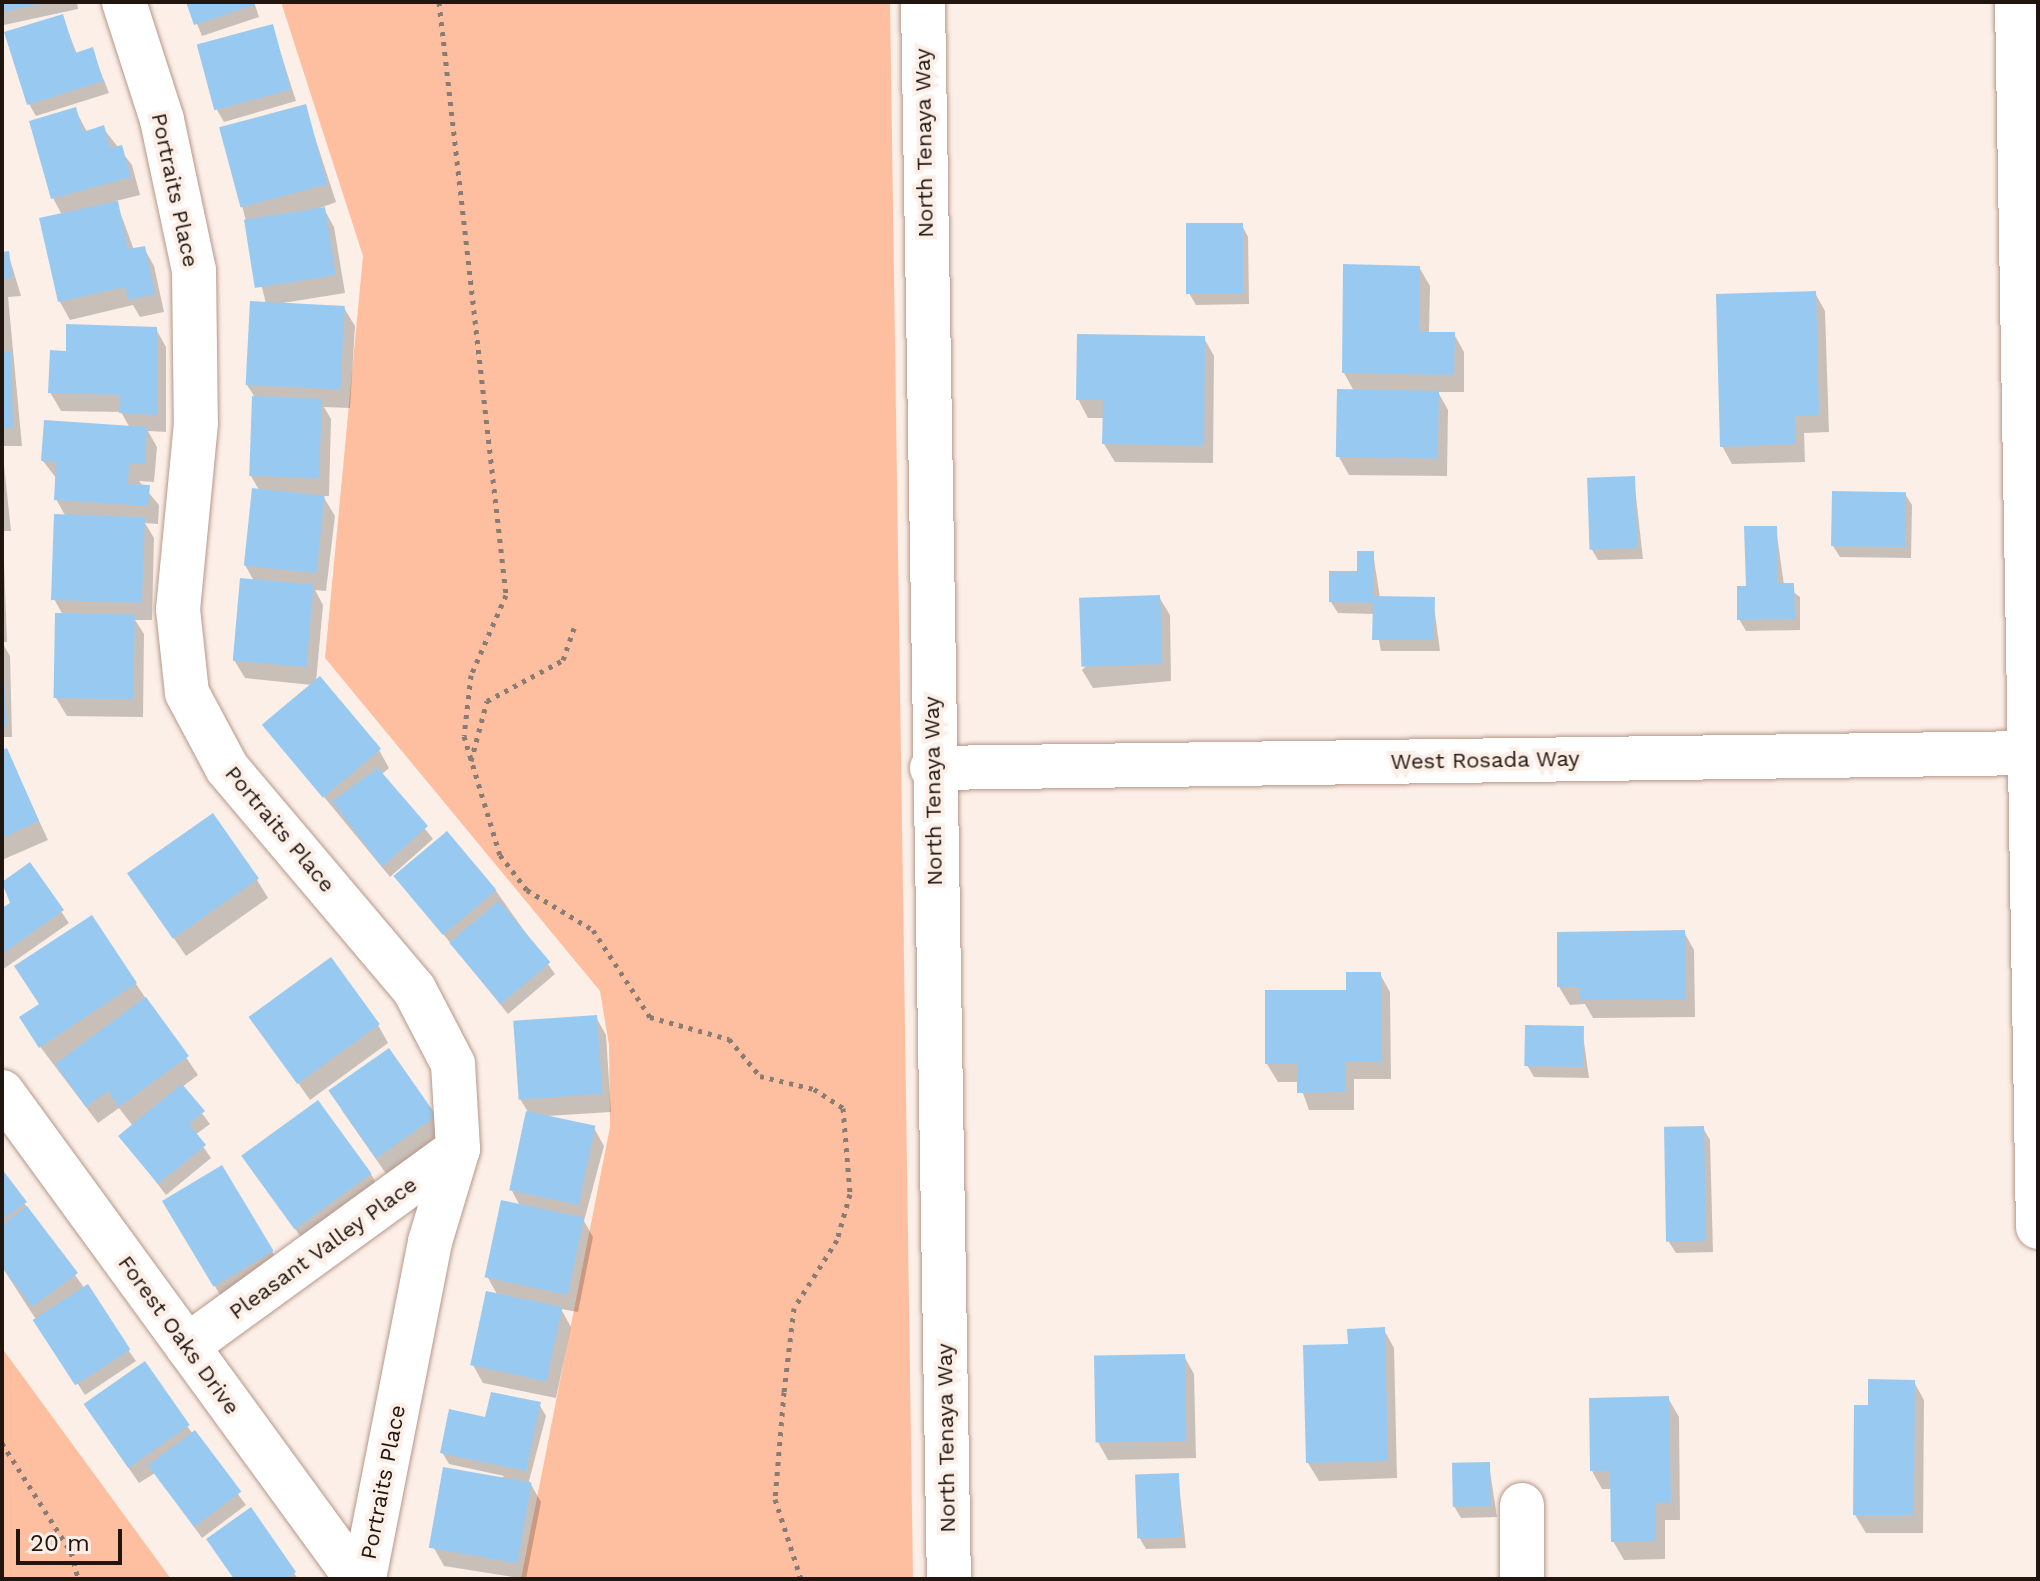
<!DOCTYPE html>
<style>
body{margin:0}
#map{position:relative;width:2040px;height:1581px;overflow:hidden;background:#fcefe8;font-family:"Work Sans",sans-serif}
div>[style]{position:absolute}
.green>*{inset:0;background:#febfa0}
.shadow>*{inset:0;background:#0003;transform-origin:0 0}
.building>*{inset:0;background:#98caf1;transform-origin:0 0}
.path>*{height:5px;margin-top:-2.5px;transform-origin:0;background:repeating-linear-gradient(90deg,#887c75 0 4px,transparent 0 10px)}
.roads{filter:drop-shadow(0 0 2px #b69889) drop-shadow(0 0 2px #b69889)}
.minor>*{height:44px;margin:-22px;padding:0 22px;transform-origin:22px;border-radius:22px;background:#fff}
span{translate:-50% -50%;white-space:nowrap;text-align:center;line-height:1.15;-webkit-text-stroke:8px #fcefe8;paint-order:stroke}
.street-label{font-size:22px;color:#20150f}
.frame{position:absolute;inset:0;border:4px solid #20150f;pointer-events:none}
.scale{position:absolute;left:16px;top:1529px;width:106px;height:36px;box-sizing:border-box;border:4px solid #20150f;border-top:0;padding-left:10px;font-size:24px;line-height:28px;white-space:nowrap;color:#20150f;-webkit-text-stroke:6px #fcefe8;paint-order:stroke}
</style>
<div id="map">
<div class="green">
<div style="clip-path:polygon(281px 2px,890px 2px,913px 1579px,521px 1579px,610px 1127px,609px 1045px,600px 991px,325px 658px,363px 256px)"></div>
<div style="clip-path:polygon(2px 1348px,171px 1579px,2px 1579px)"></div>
</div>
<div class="shadow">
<div style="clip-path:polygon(2px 2px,77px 2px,78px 9px,4px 25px)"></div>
<div style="clip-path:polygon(188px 2px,254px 2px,259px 17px,202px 36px)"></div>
<div style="clip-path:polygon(62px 16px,77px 54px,92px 50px,109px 93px,36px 116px,29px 104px)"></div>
<div style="clip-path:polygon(272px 26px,296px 101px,224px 122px,217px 110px)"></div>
<div style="clip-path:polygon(305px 107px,336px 202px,312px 211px,324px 209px,334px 227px,345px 293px,283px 303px,344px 308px,355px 326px,350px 408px,324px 407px,331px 419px,329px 496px,323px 496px,335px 516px,326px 591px,315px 590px,323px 605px,316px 682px,379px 750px,389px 768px,382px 774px,433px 839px,390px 877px,264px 724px,312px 685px,245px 678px,234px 660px,254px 581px,245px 565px,259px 490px,251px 476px,254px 396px,247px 385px,266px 304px,242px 205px)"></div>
<div style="clip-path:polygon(75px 109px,87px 132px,103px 128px,132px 165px,140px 195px,116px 201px,134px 250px,144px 248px,154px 266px,164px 312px,140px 317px,133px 305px,70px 320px,60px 302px,62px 215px,53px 198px)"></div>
<div style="clip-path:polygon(1242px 225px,1248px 237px,1249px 304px,1196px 305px,1189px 293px)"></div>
<div style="clip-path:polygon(8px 253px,21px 296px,8px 297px,22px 446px,2px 446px,11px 531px,2px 531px,2px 254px)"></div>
<div style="clip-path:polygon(1419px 267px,1430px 286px,1429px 334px,1454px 334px,1464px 352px,1464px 392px,1438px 392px,1448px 410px,1447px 476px,1349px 475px,1339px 457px,1354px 391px,1344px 373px)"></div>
<div style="clip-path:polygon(1815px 293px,1825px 311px,1829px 432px,1804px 433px,1805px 462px,1732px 464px,1722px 446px)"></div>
<div style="clip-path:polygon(156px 329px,166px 347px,166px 432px,148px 431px,157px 447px,154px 482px,139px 481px,159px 505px,158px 524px,145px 523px,154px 538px,152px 620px,135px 620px,144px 634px,143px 717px,67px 716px,56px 698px,63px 615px,54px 599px,66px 517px,56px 499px,57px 479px,43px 461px,130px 428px,121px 412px,61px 411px,50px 392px,68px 353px)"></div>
<div style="clip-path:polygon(1204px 338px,1214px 356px,1213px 463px,1115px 462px,1104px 444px,1104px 418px,1088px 418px,1078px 399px)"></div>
<div style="clip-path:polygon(1634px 479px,1643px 559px,1598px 560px,1591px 548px)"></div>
<div style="clip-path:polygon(1905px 494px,1912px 505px,1911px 558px,1840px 557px,1833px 546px)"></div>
<div style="clip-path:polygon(1776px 528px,1784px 585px,1800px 597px,1800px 630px,1746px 631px,1739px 619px,1748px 588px)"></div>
<div style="clip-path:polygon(1373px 553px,1380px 598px,1433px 599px,1440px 651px,1381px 651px,1374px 614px,1338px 613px,1331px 602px)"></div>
<div style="clip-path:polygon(2px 558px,4px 562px,7px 642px,2px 642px)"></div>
<div style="clip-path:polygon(1159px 597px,1170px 615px,1171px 681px,1093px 688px,1082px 670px)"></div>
<div style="clip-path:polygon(2px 642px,10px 656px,12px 737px,2px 737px)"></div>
<div style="clip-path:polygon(6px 750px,48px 840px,2px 860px,2px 752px)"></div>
<div style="clip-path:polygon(29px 865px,69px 923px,2px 970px,2px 911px,12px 904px,2px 884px)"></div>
<div style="clip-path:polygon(130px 874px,257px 880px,268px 898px,186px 956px)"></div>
<div style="clip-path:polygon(397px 877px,496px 891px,555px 974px,508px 1014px)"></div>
<div style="clip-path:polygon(91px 918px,198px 1075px,182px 1087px,210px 1124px,195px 1135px,211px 1158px,166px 1195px,121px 1136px,133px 1126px,119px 1108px,98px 1123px,32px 1036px)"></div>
<div style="clip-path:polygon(1684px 932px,1694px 950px,1695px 1017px,1593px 1018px,1585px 1004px,1570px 1005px,1559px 987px)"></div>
<div style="clip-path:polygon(1380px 974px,1390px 992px,1391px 1079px,1354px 1079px,1354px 1110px,1309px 1110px,1299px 1082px,1278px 1082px,1267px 1064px,1348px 992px)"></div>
<div style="clip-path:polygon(252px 1017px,378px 1025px,388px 1043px,310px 1100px)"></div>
<div style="clip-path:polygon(596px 1017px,606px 1035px,611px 1112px,547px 1116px,594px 1128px,604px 1146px,584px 1221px,593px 1237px,578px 1312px,561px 1309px,571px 1327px,556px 1398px,483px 1383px,473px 1365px,498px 1296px,488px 1278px,520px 1206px,511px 1189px,528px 1112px,520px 1099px)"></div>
<div style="clip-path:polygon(1582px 1028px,1589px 1078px,1534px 1077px,1527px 1065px)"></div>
<div style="clip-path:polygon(341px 1109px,435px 1118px,445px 1135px,387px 1175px)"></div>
<div style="clip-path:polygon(1703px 1128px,1710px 1140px,1713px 1252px,1676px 1253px,1669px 1242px)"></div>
<div style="clip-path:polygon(244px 1157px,371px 1174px,381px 1192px,303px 1240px)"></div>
<div style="left:222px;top:1168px;width:117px;height:67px;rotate:59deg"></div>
<div style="clip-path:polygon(2px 1172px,136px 1361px,85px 1395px,2px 1267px)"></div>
<div style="clip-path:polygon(1384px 1330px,1394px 1348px,1397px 1478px,1319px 1481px,1308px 1463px,1350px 1346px)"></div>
<div style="clip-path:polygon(1184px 1356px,1194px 1374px,1196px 1458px,1108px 1460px,1098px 1442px)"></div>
<div style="clip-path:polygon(1914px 1382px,1924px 1400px,1923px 1533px,1866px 1533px,1855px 1515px,1870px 1407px)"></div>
<div style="clip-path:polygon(1668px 1398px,1679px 1417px,1680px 1520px,1665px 1520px,1665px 1559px,1624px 1560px,1613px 1541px,1612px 1489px,1602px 1489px,1592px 1471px)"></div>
<div style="clip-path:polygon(539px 1404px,546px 1416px,529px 1481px,541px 1502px,526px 1579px,444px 1566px,434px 1548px,504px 1476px,449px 1464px,442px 1452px,487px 1419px)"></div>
<div style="clip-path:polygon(96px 1421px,187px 1426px,246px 1505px,202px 1538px,155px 1473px,139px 1483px)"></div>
<div style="clip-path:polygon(1489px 1465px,1497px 1517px,1461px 1518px,1454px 1506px)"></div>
<div style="clip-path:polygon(1178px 1475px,1186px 1548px,1146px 1549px,1139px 1537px)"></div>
<div style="clip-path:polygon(250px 1510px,294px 1573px,298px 1579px,235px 1579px)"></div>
</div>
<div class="building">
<div style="clip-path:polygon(2px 2px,44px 2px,44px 3px,2px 12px)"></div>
<div style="clip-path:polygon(186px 2px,253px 2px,254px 5px,194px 25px)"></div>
<div style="clip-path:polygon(63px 14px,75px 53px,93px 47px,103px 81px,27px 105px,4px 32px)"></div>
<div style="left:273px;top:24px;width:68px;height:79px;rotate:75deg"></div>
<div style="left:306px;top:104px;width:83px;height:90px;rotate:75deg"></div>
<div style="clip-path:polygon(76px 107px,83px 132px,104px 125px,110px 148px,122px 145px,131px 177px,51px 199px,29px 121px)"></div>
<div style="clip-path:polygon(118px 201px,128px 249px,145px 246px,155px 294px,128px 300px,125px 287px,58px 302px,39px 218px)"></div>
<div style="left:325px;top:207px;width:69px;height:82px;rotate:81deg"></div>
<div style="left:1186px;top:223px;width:57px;height:71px"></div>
<div style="clip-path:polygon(9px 251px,12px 278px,2px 279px,2px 252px)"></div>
<div style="clip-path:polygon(1343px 264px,1420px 266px,1419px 332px,1455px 332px,1454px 375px,1342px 373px)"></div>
<div style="clip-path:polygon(1816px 291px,1819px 415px,1795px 416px,1796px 444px,1720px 447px,1716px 294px)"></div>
<div style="left:250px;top:301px;width:95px;height:84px;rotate:3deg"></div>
<div style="clip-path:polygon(66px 324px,157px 327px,157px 415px,119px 413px,120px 395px,48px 393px,50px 350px,66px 351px)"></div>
<div style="clip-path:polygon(1077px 334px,1205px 336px,1204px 446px,1102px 444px,1103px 400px,1076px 400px)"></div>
<div style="clip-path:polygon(11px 351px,13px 428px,2px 428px,2px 352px)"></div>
<div style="left:1337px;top:389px;width:102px;height:68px;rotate:1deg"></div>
<div style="left:252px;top:396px;width:70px;height:80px;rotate:2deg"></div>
<div style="clip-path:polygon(44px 420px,147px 427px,145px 464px,129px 464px,128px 484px,150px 485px,148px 506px,54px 500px,56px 462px,41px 461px)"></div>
<div style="left:1635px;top:476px;width:72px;height:48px;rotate:88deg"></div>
<div style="left:252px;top:488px;width:73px;height:78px;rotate:6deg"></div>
<div style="left:1832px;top:491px;width:74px;height:55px;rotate:1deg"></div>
<div style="left:54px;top:514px;width:91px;height:86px;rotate:2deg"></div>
<div style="clip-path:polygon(1744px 526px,1777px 526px,1778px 583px,1794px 583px,1795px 619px,1737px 620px,1737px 586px,1746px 586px)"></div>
<div style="clip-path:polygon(1357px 551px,1374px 551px,1374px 596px,1435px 597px,1434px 640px,1372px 640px,1373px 603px,1329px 602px,1329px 571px,1357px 571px)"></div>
<div style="left:240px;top:578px;width:74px;height:83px;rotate:5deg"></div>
<div style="left:1160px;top:595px;width:69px;height:81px;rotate:88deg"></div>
<div style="left:55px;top:613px;width:80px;height:85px;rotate:1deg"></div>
<div style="clip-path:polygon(2px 649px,7px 725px,2px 726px)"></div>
<div style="left:320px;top:676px;width:95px;height:76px;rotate:50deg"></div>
<div style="clip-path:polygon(7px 748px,39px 821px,2px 838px,2px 750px)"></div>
<div style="clip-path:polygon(378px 768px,428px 826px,382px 867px,332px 801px)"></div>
<div style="left:213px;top:813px;width:80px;height:105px;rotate:55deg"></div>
<div style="left:447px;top:831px;width:77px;height:70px;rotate:50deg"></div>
<div style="clip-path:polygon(30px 862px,64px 910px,2px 954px,2px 908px,10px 903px,2px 882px)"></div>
<div style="left:499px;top:901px;width:80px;height:65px;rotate:50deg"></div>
<div style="clip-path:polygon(92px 915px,137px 983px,39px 1048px,19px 1017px,39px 1004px,14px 966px)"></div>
<div style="clip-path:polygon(1685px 930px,1686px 999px,1580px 1000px,1580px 987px,1557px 987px,1557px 932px)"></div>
<div style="left:331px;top:957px;width:83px;height:102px;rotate:54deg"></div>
<div style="clip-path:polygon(1346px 972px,1381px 972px,1381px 1062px,1345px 1062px,1345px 1092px,1297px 1093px,1297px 1064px,1265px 1064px,1265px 990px,1346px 990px)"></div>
<div style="clip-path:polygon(146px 997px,189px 1056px,119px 1107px,108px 1091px,86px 1107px,55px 1064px)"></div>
<div style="left:597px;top:1015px;width:79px;height:84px;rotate:86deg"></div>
<div style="left:1525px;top:1025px;width:59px;height:41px;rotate:1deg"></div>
<div style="left:389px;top:1048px;width:83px;height:74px;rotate:55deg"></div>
<div style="clip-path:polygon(182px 1084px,205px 1111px,189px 1124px,206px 1145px,158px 1184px,118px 1136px)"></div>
<div style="left:318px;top:1100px;width:91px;height:95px;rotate:54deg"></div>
<div style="left:526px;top:1111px;width:71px;height:81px;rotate:12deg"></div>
<div style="left:1704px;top:1126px;width:115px;height:40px;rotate:89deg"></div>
<div style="left:222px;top:1165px;width:100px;height:70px;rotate:59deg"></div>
<div style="clip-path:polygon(2px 1169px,27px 1202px,2px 1220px)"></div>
<div style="left:501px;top:1200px;width:85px;height:79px;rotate:12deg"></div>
<div style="clip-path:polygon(27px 1206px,78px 1273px,32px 1307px,2px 1267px,2px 1225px)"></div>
<div style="left:88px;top:1284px;width:78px;height:66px;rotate:57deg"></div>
<div style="left:486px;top:1291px;width:78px;height:76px;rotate:12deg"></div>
<div style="clip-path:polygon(1385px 1327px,1388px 1461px,1306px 1463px,1303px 1345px,1348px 1344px,1347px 1329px)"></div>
<div style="left:1185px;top:1354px;width:87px;height:91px;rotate:89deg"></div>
<div style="left:145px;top:1361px;width:78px;height:75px;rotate:55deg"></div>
<div style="clip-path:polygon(1868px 1379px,1915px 1380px,1914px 1515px,1853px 1515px,1854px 1405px,1868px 1405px)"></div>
<div style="clip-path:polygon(491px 1392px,541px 1402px,526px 1471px,440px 1453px,449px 1409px,485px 1417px)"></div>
<div style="clip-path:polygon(1669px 1396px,1671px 1503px,1656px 1503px,1656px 1541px,1611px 1542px,1610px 1471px,1590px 1471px,1589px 1398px)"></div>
<div style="left:195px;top:1430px;width:77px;height:59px;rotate:53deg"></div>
<div style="left:1490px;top:1462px;width:44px;height:38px;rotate:89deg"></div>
<div style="left:443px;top:1467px;width:90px;height:82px;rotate:10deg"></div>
<div style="left:1179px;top:1473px;width:64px;height:44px;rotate:88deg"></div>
<div style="clip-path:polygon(251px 1507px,296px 1572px,286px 1579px,234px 1579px,206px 1539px)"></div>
</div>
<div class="path">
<div style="left:439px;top:2px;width:597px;rotate:83.55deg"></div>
<div style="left:506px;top:595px;width:87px;rotate:113.6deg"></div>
<div style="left:471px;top:675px;width:61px;rotate:96.5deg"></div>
<div style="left:464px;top:736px;width:124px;rotate:73.2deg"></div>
<div style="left:500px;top:855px;width:44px;rotate:52.4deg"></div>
<div style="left:527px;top:890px;width:77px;rotate:31.2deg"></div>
<div style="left:593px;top:930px;width:104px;rotate:56.8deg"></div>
<div style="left:650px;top:1017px;width:82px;rotate:15.6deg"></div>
<div style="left:729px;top:1039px;width:48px;rotate:50deg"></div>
<div style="left:760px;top:1076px;width:56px;rotate:13.5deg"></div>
<div style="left:814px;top:1089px;width:35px;rotate:33deg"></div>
<div style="left:843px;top:1108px;width:86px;rotate:85.3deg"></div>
<div style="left:850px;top:1194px;width:48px;rotate:105.8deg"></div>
<div style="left:837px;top:1240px;width:80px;rotate:122.3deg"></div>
<div style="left:794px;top:1308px;width:85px;rotate:96.8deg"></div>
<div style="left:784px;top:1392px;width:107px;rotate:94.8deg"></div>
<div style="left:775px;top:1499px;width:84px;rotate:72deg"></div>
<div style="left:471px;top:761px;width:62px;rotate:-75.1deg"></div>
<div style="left:487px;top:701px;width:86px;rotate:-28.3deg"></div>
<div style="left:563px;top:660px;width:39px;rotate:-71deg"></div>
<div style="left:2px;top:1443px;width:129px;rotate:57.7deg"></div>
<div style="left:71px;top:1552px;width:28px;rotate:75deg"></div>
</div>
<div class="roads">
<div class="minor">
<div style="left:124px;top:2px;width:124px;rotate:72.1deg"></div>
<div style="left:162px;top:120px;width:153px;rotate:78deg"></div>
<div style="left:194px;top:270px;width:153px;rotate:89.3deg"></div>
<div style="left:196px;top:423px;width:187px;rotate:95.5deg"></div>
<div style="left:178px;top:609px;width:84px;rotate:83.9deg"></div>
<div style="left:187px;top:693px;width:85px;rotate:61.9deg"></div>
<div style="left:227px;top:768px;width:289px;rotate:49.8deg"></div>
<div style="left:414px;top:989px;width:85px;rotate:62.5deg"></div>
<div style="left:453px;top:1064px;width:85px;rotate:86.6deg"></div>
<div style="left:458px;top:1149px;width:97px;rotate:106.8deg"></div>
<div style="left:430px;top:1242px;width:343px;rotate:101.1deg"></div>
<div style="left:923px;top:2px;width:1577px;rotate:89.06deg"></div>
<div style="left:2017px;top:2px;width:1225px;rotate:89.02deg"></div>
<div style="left:932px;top:768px;width:1106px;rotate:-0.78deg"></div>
<div style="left:2px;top:1092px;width:603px;rotate:53.91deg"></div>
<div style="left:187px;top:1346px;width:335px;rotate:-36deg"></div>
<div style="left:1522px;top:1505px;width:74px;rotate:90deg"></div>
</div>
</div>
<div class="street-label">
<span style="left:924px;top:143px;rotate:-91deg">North Tenaya Way</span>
<span style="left:175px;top:190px;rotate:78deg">Portraits Place</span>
<span style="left:1485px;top:760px;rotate:-1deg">West Rosada Way</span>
<span style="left:933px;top:791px;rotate:-91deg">North Tenaya Way</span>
<span style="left:280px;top:829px;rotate:50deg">Portraits Place</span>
<span style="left:323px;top:1248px;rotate:-36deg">Pleasant Valley Place</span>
<span style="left:179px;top:1335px;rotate:54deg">Forest Oaks Drive</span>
<span style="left:946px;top:1438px;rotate:-91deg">North Tenaya Way</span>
<span style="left:383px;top:1482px;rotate:-79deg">Portraits Place</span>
</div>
<div class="frame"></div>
<div class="scale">20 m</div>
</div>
